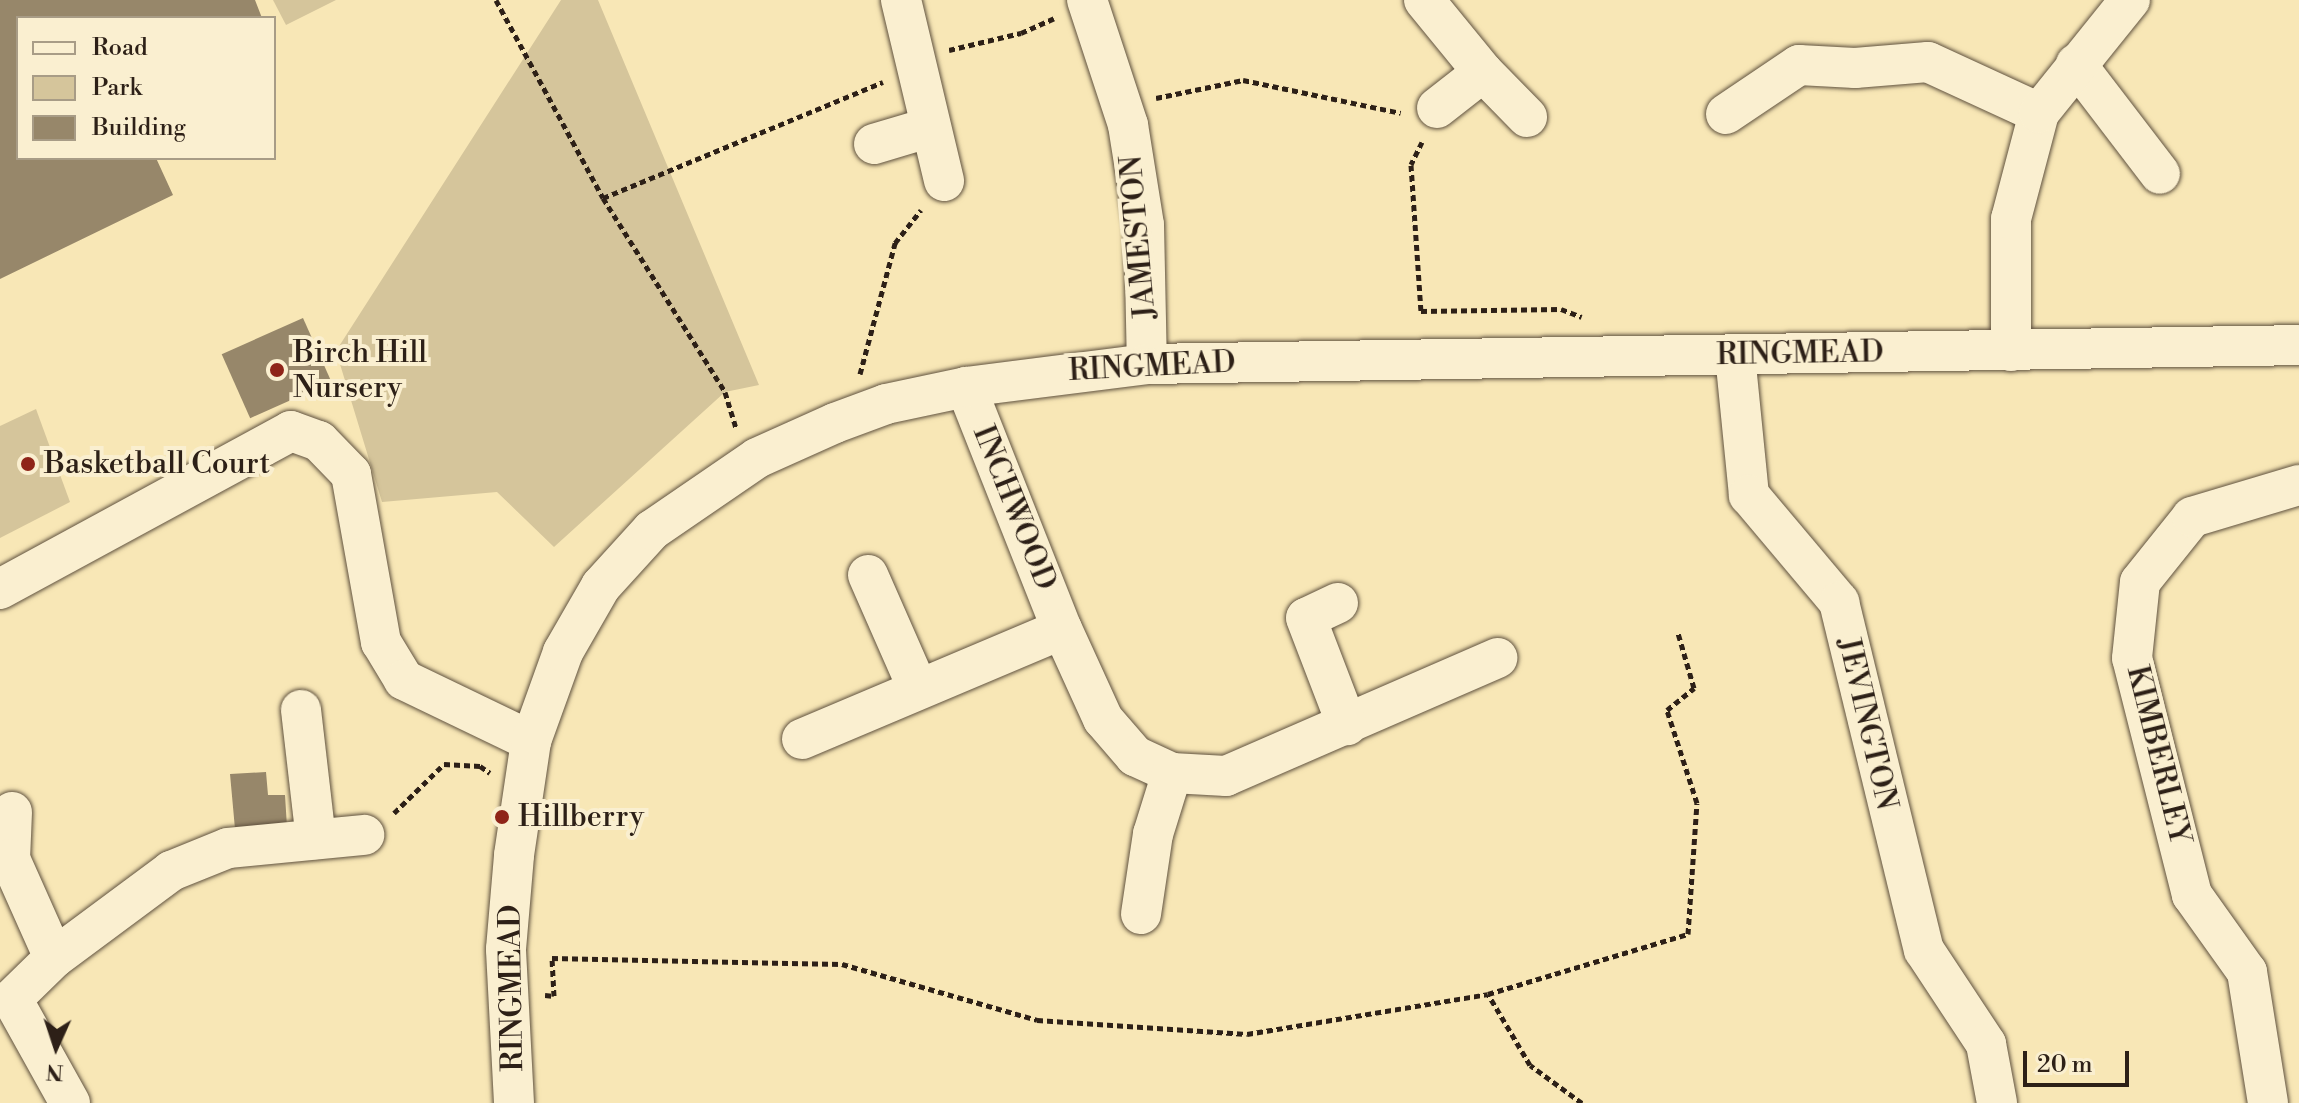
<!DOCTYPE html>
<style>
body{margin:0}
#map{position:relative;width:2299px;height:1103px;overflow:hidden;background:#f8e7b6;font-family:"Libre Bodoni",serif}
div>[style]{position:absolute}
.green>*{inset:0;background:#d5c59b}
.building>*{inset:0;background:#97876a;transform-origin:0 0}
.path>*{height:5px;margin-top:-2.5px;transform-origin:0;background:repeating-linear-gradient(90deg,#2d2017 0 6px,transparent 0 10px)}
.roads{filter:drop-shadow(0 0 2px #60523f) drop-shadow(0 0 2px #60523f)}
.minor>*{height:40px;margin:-20px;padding:0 20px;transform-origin:20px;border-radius:20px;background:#faefd0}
.dots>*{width:22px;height:22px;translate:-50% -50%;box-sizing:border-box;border:4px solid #faefd0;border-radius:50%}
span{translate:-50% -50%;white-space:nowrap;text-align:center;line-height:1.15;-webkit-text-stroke:8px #faefd0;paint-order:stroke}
.street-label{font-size:30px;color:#2d2017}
.poi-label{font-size:30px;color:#2d2017}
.left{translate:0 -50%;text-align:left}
.legend{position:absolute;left:16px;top:16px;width:260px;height:144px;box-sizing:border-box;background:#faefd0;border:2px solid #a89c86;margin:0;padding:10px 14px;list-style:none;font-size:24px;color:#2d2017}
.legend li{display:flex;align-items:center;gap:16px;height:40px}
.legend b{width:40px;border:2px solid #a89c86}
.north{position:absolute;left:16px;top:1007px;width:80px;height:80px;-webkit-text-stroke:6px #faefd0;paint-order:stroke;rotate:183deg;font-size:22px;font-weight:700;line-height:32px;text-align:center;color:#2d2017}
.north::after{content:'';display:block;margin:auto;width:28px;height:36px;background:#2d2017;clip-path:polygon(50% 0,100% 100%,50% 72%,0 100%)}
.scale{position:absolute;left:2023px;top:1051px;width:106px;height:36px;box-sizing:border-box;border:4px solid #2d2017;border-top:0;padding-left:10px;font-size:24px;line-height:28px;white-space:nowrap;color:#2d2017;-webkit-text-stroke:6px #faefd0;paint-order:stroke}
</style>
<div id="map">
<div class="green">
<div style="clip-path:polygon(273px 0,336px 0,286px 25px)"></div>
<div style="clip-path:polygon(561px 0,598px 0,759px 385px,725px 392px,554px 547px,497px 492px,382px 502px,336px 351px)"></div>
<div style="clip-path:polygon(36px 409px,70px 502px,0 538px,0 426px)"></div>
</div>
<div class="building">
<div style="clip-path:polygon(0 0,255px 0,262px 18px,18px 18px,18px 158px,156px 158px,173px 195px,0 279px)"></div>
<div style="left:303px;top:318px;width:70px;height:89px;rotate:66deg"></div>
<div style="clip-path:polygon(266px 772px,268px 795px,285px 795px,287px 827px,235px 829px,230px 774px)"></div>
</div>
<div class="path">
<div style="left:496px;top:0;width:225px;rotate:61.6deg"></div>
<div style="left:603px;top:198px;width:229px;rotate:57.8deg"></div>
<div style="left:725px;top:392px;width:37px;rotate:73deg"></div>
<div style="left:949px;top:50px;width:74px;rotate:-13.3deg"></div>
<div style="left:1021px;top:33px;width:36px;rotate:-24deg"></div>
<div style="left:1156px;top:98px;width:89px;rotate:-11.7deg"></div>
<div style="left:1243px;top:80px;width:161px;rotate:11.8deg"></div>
<div style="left:1422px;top:142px;width:25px;rotate:116deg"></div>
<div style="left:1411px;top:165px;width:146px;rotate:86.1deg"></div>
<div style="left:1421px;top:311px;width:140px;rotate:-0.8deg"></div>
<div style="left:1561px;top:309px;width:22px;rotate:21deg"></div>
<div style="left:603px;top:198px;width:303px;rotate:-22.5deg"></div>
<div style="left:860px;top:374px;width:136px;rotate:-75deg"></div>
<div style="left:895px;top:243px;width:42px;rotate:-51.8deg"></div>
<div style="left:394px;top:813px;width:70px;rotate:-44.4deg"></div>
<div style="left:444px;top:764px;width:36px;rotate:3deg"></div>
<div style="left:480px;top:766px;width:12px;rotate:35deg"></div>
<div style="left:545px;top:995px;width:9px;rotate:6deg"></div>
<div style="left:554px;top:996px;width:38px;rotate:-93deg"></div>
<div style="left:552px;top:958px;width:290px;rotate:1.2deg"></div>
<div style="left:842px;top:964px;width:203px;rotate:16deg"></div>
<div style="left:1037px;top:1020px;width:210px;rotate:3.8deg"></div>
<div style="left:1247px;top:1034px;width:244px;rotate:-9.4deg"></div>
<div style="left:1582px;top:1103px;width:64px;rotate:-143.8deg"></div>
<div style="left:1530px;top:1065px;width:82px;rotate:-120.6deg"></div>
<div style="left:1488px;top:994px;width:209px;rotate:-16.7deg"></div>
<div style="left:1688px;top:934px;width:131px;rotate:-86.1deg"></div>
<div style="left:1697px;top:803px;width:98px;rotate:-107.9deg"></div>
<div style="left:1667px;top:710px;width:35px;rotate:-39deg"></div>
<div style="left:1694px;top:688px;width:57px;rotate:-106.2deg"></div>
</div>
<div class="roads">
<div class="minor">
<div style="left:901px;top:0;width:186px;rotate:76.6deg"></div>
<div style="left:1087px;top:0;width:132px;rotate:71.8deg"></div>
<div style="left:1128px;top:125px;width:101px;rotate:80.9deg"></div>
<div style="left:1144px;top:225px;width:139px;rotate:88.8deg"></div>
<div style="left:1424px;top:0;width:93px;rotate:50.7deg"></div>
<div style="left:1483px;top:72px;width:63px;rotate:45.6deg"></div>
<div style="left:2076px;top:64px;width:138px;rotate:52.6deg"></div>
<div style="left:1437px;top:108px;width:58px;rotate:-38deg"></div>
<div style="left:1726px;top:114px;width:88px;rotate:-33.9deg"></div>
<div style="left:1799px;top:65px;width:56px;rotate:3.1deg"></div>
<div style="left:1855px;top:68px;width:73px;rotate:-4.7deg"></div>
<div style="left:1928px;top:62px;width:122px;rotate:24.7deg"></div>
<div style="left:874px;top:144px;width:59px;rotate:-16.6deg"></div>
<div style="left:2011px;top:351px;width:132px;rotate:-90deg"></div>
<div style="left:2011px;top:219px;width:110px;rotate:-75.2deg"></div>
<div style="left:2039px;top:113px;width:145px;rotate:-51.2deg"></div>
<div style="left:1735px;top:355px;width:141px;rotate:84.3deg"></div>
<div style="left:1749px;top:495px;width:140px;rotate:49.9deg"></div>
<div style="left:1839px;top:602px;width:358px;rotate:76.3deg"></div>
<div style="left:1924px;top:950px;width:113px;rotate:56.6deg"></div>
<div style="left:1986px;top:1044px;width:60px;rotate:79.4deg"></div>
<div style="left:966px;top:387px;width:260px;rotate:68.4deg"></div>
<div style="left:1062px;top:629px;width:99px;rotate:65.5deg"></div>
<div style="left:1103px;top:719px;width:49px;rotate:49.1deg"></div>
<div style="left:1135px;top:756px;width:41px;rotate:24.7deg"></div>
<div style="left:1172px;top:773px;width:54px;rotate:3.2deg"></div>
<div style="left:1226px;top:776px;width:296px;rotate:-23.5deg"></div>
<div style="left:868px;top:575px;width:124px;rotate:66.3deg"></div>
<div style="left:0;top:589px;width:331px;rotate:-28.5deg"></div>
<div style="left:291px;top:431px;width:30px;rotate:20deg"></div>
<div style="left:319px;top:441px;width:46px;rotate:45.9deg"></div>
<div style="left:351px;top:474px;width:171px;rotate:79.9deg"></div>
<div style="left:381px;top:642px;width:44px;rotate:58.8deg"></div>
<div style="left:404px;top:680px;width:141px;rotate:25.7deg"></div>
<div style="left:1338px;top:603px;width:35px;rotate:155deg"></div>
<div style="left:1306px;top:618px;width:115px;rotate:69deg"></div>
<div style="left:301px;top:710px;width:130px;rotate:83.4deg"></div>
<div style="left:802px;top:739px;width:282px;rotate:-22.9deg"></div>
<div style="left:12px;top:812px;width:47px;rotate:92.4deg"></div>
<div style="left:10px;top:859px;width:108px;rotate:66deg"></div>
<div style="left:1141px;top:914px;width:81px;rotate:-81.5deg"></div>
<div style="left:1153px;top:834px;width:64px;rotate:-72.7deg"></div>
<div style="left:70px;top:1103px;width:119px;rotate:-119.1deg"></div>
<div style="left:12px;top:999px;width:59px;rotate:-44.3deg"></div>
<div style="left:54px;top:958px;width:146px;rotate:-36.6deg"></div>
<div style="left:171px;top:871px;width:61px;rotate:-22deg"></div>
<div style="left:228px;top:848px;width:137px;rotate:-5.5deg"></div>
<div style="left:514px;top:1103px;width:154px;rotate:-93deg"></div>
<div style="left:506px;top:949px;width:94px;rotate:-85.1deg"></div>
<div style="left:514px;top:855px;width:115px;rotate:-81.5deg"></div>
<div style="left:531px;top:741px;width:95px;rotate:-70.2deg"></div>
<div style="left:563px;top:652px;width:76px;rotate:-60.1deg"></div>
<div style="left:601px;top:586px;width:76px;rotate:-47.7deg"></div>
<div style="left:652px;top:530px;width:127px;rotate:-34.4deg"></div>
<div style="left:757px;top:458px;width:85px;rotate:-24.2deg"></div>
<div style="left:835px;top:423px;width:54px;rotate:-20.4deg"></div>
<div style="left:886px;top:404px;width:82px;rotate:-12deg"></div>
<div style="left:966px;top:387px;width:182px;rotate:-7.2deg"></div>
<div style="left:1147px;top:364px;width:1152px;rotate:-0.94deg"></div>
<div style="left:2268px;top:1103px;width:133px;rotate:-99.1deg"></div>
<div style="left:2247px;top:972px;width:95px;rotate:-125.5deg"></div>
<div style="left:2192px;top:895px;width:244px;rotate:-104.2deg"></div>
<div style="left:2132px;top:658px;width:76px;rotate:-84deg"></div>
<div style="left:2140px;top:582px;width:83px;rotate:-51.3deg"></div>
<div style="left:2192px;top:517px;width:112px;rotate:-16.7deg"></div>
</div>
</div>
<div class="dots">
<div style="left:277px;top:370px;background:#8f2418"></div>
<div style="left:28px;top:464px;background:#8f2418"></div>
<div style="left:502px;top:817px;background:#8f2418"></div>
</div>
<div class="street-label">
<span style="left:1139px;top:237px;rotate:-95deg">JAMESTON</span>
<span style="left:1800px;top:354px;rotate:-1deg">RINGMEAD</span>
<span style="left:1152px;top:367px;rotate:-3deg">RINGMEAD</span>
<span style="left:1014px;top:508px;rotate:68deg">INCHWOOD</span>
<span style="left:1867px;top:724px;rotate:77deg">JEVINGTON</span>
<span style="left:2158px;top:755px;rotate:76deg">KIMBERLEY</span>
<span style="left:512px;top:988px;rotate:-91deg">RINGMEAD</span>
</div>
<div class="poi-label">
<span class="left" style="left:293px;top:370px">Birch Hill<br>Nursery</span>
<span class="left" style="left:44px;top:464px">Basketball Court</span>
<span class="left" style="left:518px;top:817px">Hillberry</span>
</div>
<ul class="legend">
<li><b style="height:10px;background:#faefd0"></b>Road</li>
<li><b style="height:22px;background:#d5c59b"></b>Park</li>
<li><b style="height:22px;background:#97876a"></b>Building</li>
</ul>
<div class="north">N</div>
<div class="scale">20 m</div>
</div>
